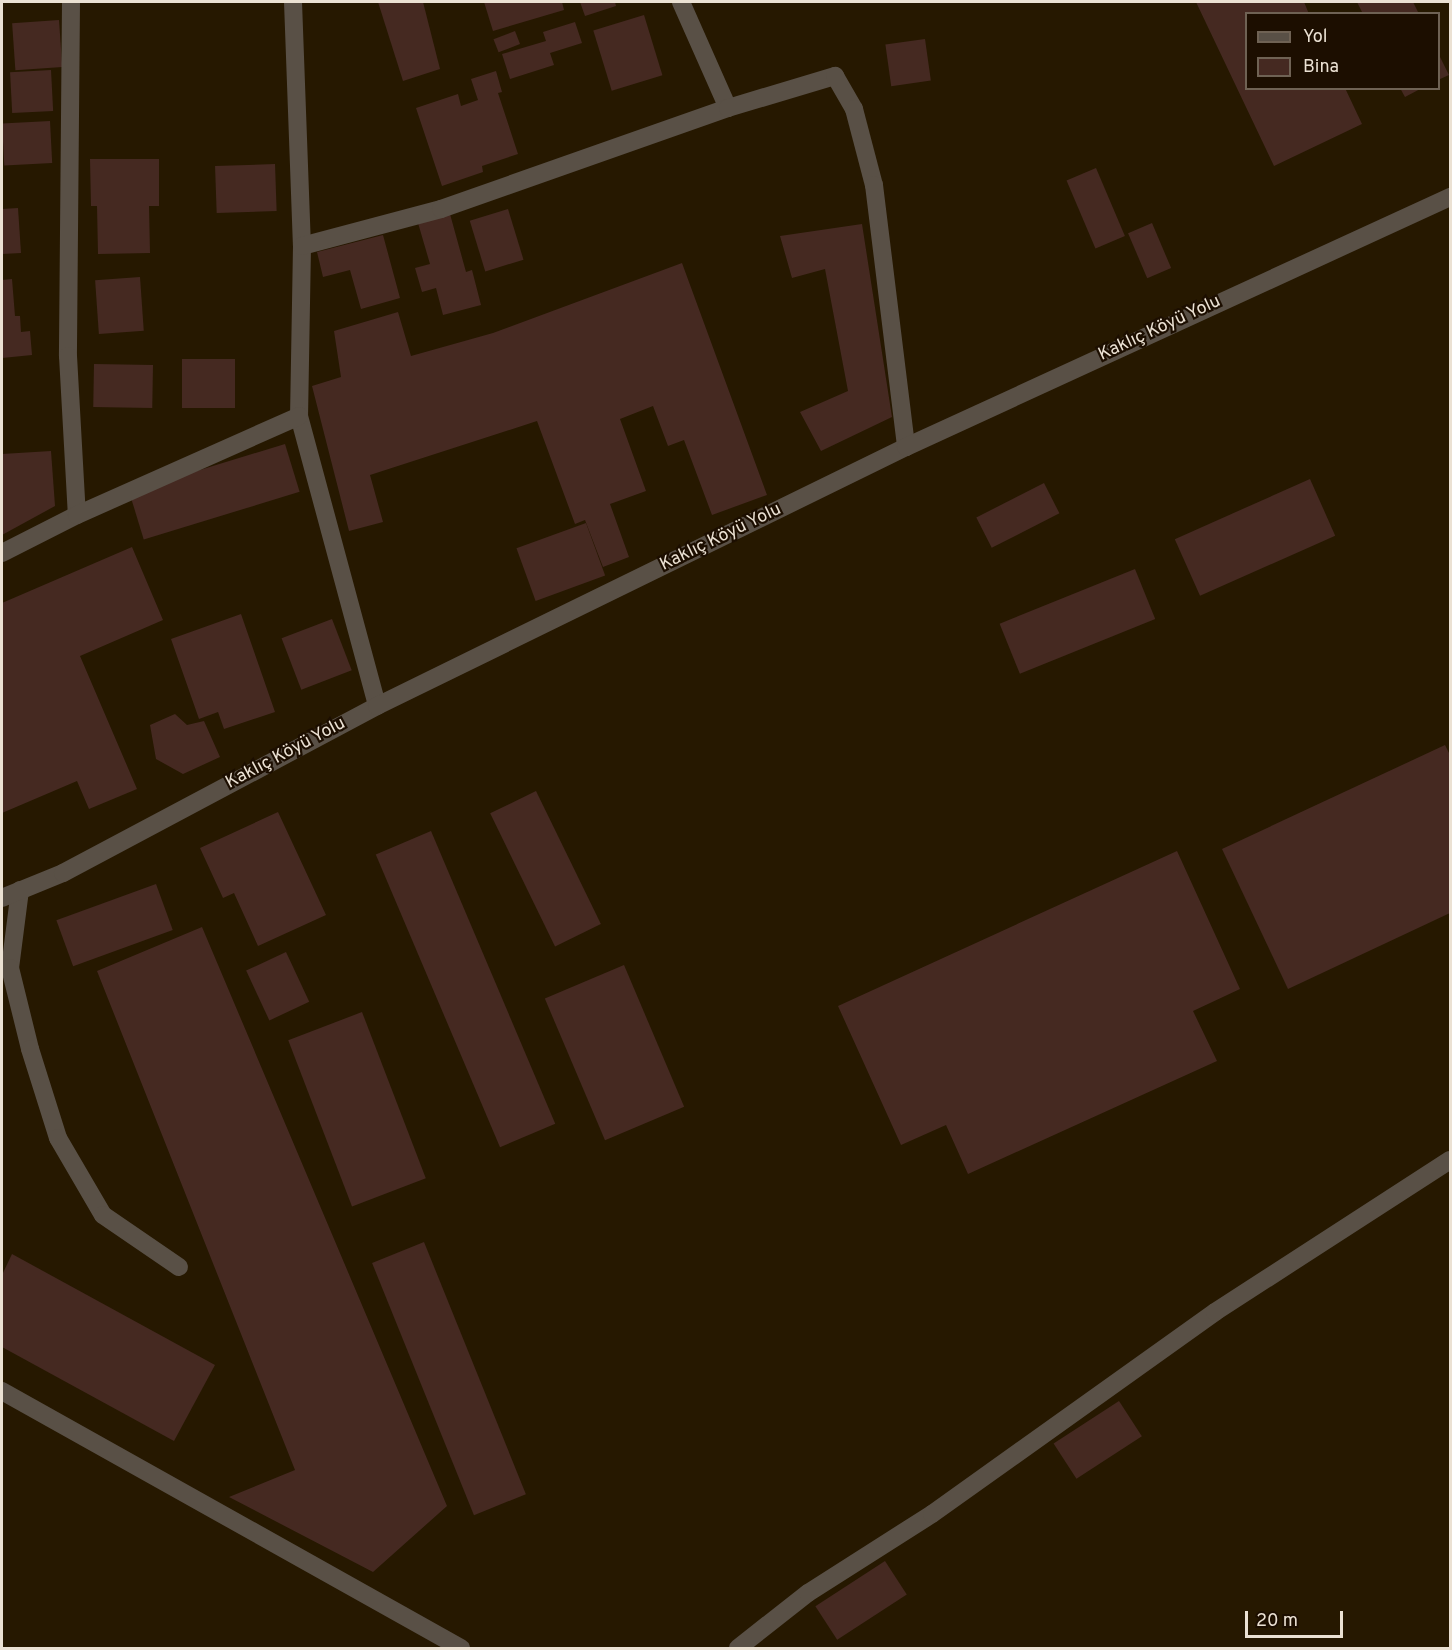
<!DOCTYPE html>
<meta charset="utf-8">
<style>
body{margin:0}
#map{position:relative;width:1452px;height:1650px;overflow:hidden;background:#261800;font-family:Overpass,sans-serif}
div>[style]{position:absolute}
.building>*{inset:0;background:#452921;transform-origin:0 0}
.minor>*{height:18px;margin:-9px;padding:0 9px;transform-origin:9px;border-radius:9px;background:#595046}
span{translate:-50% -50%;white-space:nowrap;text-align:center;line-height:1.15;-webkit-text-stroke:4.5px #1c0e00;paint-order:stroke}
.street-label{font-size:18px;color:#ebe1d3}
.frame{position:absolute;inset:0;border:3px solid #ebe1d3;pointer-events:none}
.legend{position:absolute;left:1245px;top:12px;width:195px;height:78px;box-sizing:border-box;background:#1c0e00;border:2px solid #6f6254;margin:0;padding:8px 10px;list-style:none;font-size:18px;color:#ebe1d3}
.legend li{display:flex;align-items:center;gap:12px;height:30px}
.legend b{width:30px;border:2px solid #6f6254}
.scale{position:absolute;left:1245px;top:1611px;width:98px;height:27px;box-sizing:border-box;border:3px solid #ebe1d3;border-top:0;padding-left:8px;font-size:18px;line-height:21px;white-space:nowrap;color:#ebe1d3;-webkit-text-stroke:4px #1c0e00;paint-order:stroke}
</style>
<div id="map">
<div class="building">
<div style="clip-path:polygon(378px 2px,423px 2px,440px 69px,403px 81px)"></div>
<div style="clip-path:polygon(484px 2px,562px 2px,564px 10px,493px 31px)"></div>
<div style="clip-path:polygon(580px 2px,615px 2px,616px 6px,585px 16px)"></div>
<div style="clip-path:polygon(1196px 2px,1304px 2px,1309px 14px,1246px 14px,1246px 88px,1345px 88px,1362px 124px,1274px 166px)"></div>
<div style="clip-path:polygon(1357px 2px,1413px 2px,1419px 14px,1363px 14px)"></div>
<div style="left:644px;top:15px;width:63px;height:53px;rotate:73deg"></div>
<div style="left:59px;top:20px;width:47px;height:47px;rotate:86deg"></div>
<div style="clip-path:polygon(575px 22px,582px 43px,550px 53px,554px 65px,510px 79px,502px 54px,546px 41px,543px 32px)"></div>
<div style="left:515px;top:31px;width:14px;height:23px;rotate:69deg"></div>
<div style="left:925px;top:39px;width:42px;height:40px;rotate:82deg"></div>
<div style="clip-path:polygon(1438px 53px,1449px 75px,1438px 80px)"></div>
<div style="left:51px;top:70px;width:41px;height:41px;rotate:87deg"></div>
<div style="clip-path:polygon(496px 71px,502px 92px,498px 93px,518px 154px,482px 166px,483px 172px,442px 186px,416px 108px,458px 94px,461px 106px,478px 100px,471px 79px)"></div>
<div style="clip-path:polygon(1400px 88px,1422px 88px,1405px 97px)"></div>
<div style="left:50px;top:121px;width:42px;height:48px;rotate:87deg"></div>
<div style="clip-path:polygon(90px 159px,159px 159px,159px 206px,149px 206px,150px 253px,98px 254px,97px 206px,91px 206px)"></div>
<div style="left:275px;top:164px;width:47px;height:60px;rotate:88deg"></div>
<div style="left:1096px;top:168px;width:74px;height:32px;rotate:67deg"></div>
<div style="clip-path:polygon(18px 208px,21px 253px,2px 254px,2px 209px)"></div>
<div style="left:508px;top:209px;width:53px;height:40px;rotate:73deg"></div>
<div style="clip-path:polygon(450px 214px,466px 272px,472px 270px,481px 305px,443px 315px,436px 288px,422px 292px,415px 268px,430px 264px,418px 223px)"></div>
<div style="left:1152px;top:223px;width:49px;height:26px;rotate:67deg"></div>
<div style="clip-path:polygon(862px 224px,892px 417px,821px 451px,800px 412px,848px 391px,825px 269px,792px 278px,780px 236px)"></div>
<div style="clip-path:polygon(383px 235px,400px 298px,361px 309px,350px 270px,323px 277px,317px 252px)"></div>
<div style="clip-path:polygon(682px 263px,767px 495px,712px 515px,684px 440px,668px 446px,653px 406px,620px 419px,646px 491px,610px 504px,629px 557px,603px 567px,585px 520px,575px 524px,537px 421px,370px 475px,383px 522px,349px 531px,312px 386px,341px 377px,334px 331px,398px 312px,411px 356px,493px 333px)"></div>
<div style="left:140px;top:277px;width:54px;height:45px;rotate:86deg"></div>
<div style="clip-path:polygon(12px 279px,15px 316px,20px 316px,21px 332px,30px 331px,32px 355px,2px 358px,2px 280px)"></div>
<div style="left:182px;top:359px;width:53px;height:49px"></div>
<div style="left:94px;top:364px;width:59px;height:43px;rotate:1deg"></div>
<div style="left:285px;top:444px;width:50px;height:163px;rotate:73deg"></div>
<div style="clip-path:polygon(51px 451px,55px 506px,2px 535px,2px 454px)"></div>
<div style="left:1310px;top:479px;width:62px;height:148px;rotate:66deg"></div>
<div style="left:1044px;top:483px;width:34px;height:76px;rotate:63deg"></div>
<div style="left:586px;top:523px;width:56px;height:74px;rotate:70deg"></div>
<div style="clip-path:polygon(132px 547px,163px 620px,80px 656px,137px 789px,89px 809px,77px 781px,2px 813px,2px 603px)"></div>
<div style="left:1135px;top:569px;width:54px;height:146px;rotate:68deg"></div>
<div style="clip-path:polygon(241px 614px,275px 712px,224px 729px,218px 712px,199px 719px,171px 639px)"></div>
<div style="left:332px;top:619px;width:55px;height:54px;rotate:69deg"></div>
<div style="clip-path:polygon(175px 714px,187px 725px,204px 721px,220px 757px,183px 774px,156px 759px,150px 725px)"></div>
<div style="clip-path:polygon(1445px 745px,1450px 755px,1450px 913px,1288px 989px,1222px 849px)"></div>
<div style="left:536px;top:791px;width:148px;height:51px;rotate:64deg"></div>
<div style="clip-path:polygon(278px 812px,326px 915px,258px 946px,234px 893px,223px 898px,200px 848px)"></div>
<div style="left:431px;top:831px;width:318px;height:60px;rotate:67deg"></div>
<div style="clip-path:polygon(1177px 851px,1240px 989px,1193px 1011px,1217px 1061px,968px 1174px,946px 1125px,901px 1145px,838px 1006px)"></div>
<div style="left:156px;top:884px;width:49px;height:106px;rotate:70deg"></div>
<div style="clip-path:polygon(202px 927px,447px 1506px,373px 1572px,229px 1497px,295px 1470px,97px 971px)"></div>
<div style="left:286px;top:952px;width:55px;height:44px;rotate:65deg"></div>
<div style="left:624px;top:965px;width:154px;height:86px;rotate:67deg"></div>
<div style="left:362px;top:1012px;width:178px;height:79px;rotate:69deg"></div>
<div style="left:424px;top:1242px;width:272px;height:56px;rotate:68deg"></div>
<div style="clip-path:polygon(12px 1254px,215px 1365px,174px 1441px,2px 1347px,2px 1275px)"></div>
<div style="left:1119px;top:1401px;width:42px;height:78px;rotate:57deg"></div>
<div style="left:885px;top:1561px;width:40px;height:83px;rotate:57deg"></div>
</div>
<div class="minor">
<div style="left:71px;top:2px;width:354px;rotate:90.5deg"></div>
<div style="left:68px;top:356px;width:159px;rotate:86.8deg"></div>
<div style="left:293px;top:2px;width:244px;rotate:87.9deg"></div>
<div style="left:302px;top:246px;width:170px;rotate:91deg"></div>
<div style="left:299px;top:416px;width:300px;rotate:74.9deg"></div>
<div style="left:681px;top:2px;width:116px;rotate:66.1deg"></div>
<div style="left:302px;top:246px;width:144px;rotate:-14.9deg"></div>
<div style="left:441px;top:209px;width:304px;rotate:-19.4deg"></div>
<div style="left:728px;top:108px;width:112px;rotate:-16.7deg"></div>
<div style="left:835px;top:76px;width:38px;rotate:60deg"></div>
<div style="left:854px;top:109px;width:79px;rotate:75.3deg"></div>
<div style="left:874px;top:185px;width:264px;rotate:83deg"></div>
<div style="left:2px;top:553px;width:84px;rotate:-26.9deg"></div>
<div style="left:77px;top:515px;width:243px;rotate:-24deg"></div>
<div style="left:20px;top:890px;width:79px;rotate:97.3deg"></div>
<div style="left:10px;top:968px;width:83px;rotate:76.1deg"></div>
<div style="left:30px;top:1049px;width:93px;rotate:72.5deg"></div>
<div style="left:58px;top:1138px;width:89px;rotate:59.7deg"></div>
<div style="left:103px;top:1215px;width:92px;rotate:34.4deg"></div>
<div style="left:2px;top:898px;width:66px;rotate:-22.3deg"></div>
<div style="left:63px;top:873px;width:356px;rotate:-28deg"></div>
<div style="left:377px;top:706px;width:589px;rotate:-26.09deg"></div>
<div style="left:906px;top:447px;width:599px;rotate:-24.68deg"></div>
<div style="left:2px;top:1391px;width:526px;rotate:29.25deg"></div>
<div style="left:738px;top:1648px;width:89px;rotate:-38.2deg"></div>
<div style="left:808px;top:1593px;width:147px;rotate:-32.5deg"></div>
<div style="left:932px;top:1514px;width:348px;rotate:-35.5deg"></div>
<div style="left:1215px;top:1312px;width:280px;rotate:-32.9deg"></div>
</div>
<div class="street-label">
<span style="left:1160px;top:329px;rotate:-25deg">Kaklıç Köyü Yolu</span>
<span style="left:721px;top:538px;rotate:-26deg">Kaklıç Köyü Yolu</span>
<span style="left:286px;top:754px;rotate:-28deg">Kaklıç Köyü Yolu</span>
</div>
<div class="frame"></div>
<ul class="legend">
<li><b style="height:8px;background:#595046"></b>Yol</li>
<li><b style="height:16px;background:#452921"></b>Bina</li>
</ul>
<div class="scale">20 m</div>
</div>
